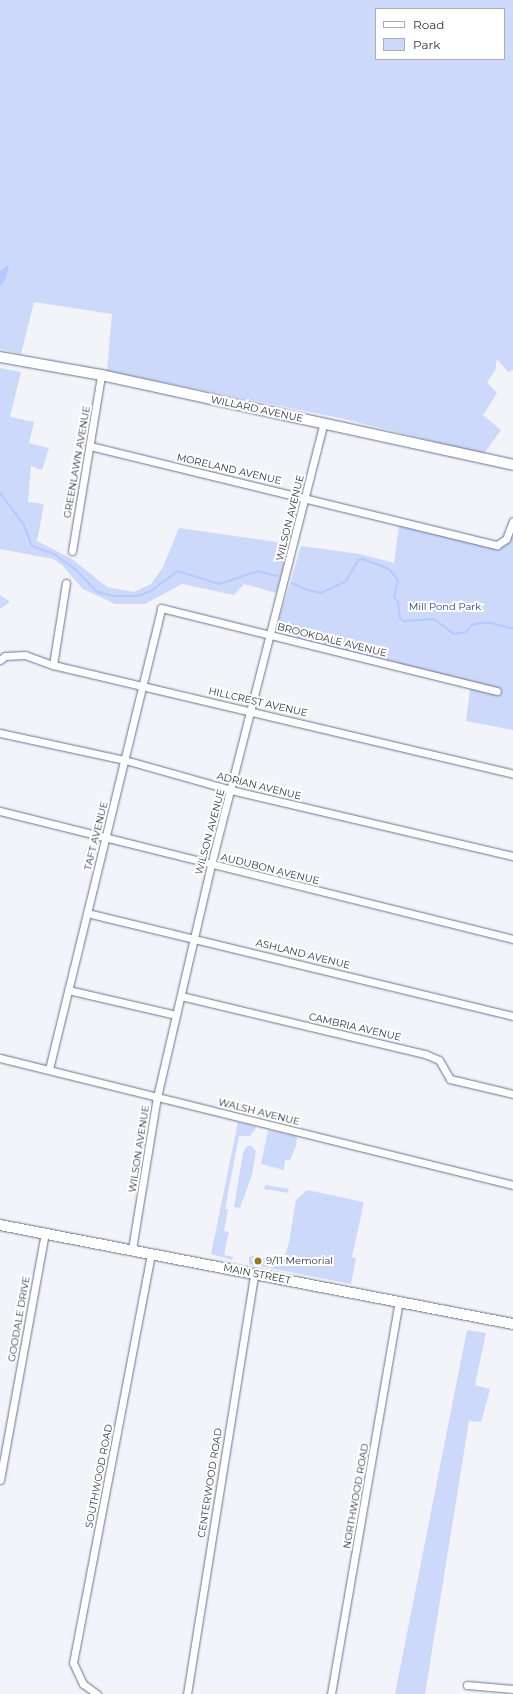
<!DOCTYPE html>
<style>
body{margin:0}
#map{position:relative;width:513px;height:1694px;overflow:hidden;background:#f2f4fa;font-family:Montserrat,sans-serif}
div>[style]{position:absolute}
.green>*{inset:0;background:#cdd9fb;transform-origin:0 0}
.water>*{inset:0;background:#b5c9fd}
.stream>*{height:2px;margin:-1px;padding:0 1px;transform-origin:1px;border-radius:1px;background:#b5c9fd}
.roads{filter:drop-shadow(0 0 1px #69738c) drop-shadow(0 0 1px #69738c)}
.street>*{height:7px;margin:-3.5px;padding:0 3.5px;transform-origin:3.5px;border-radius:3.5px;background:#fff}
.secondary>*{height:10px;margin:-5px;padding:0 5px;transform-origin:5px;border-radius:5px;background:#fff}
.dots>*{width:11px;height:11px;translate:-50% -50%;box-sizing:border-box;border:2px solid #fff;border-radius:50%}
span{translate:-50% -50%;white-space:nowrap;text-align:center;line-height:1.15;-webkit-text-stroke:4px #fff;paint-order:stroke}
.street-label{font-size:10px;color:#2f343f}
.park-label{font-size:10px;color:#2c43a3}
.poi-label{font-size:10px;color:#2f343f}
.left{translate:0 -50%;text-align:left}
.legend{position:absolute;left:375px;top:8px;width:130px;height:52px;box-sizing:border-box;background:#fff;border:1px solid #acaeb2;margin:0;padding:5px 7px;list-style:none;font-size:12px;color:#2f343f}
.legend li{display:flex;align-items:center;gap:8px;height:20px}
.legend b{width:20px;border:1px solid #acaeb2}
</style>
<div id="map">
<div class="green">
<div style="clip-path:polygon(evenodd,0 0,513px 0,513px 370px,508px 372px,497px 359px,495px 371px,487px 382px,497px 393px,483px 415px,501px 430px,484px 454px,340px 418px,107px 371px,112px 314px,34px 302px,21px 354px,0 349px,0 0,376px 9px,504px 9px,504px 59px,376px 59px,376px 9px)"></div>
<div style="clip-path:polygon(0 368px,21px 372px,10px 417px,34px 422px,29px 443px,49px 448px,42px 470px,31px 466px,28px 502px,44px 504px,37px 541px,72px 559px,107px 587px,134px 592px,151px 584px,163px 567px,179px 528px,290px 544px,276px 593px,244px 584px,234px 595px,182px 584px,145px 604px,115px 604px,83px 589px,62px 565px,53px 559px,0 549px)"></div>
<div style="clip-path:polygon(399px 526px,499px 549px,513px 536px,513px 730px,466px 721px,471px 682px,289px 637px,276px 630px,301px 546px,360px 554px,394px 563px)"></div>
<div style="clip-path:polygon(0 595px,10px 602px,0 609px)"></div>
<div style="clip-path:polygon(238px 1122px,255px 1126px,256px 1128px,250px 1136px,239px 1136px,225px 1209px,228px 1209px,224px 1231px,229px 1232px,224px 1255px,233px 1257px,232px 1260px,211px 1254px)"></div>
<div style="clip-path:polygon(268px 1130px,297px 1136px,296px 1146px,290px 1160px,285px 1160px,284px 1170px,261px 1164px)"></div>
<div style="clip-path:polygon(250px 1145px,256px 1151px,252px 1175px,240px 1208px,234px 1207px,243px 1153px,246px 1147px)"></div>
<div style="left:265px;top:1185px;width:24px;height:4px;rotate:9deg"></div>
<div style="clip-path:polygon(307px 1190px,364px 1202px,352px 1257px,356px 1258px,351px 1284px,249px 1264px,249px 1257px,252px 1256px,277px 1260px,278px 1265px,282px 1266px,289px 1242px,296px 1200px)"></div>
<div style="clip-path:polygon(467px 1330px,486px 1333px,475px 1385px,490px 1389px,481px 1422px,469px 1421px,425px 1694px,395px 1694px)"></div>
</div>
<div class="water">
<div style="clip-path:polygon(9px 264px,6px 278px,0 287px,0 271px)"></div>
</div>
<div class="stream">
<div style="left:0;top:493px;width:38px;rotate:53deg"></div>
<div style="left:23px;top:523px;width:25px;rotate:69deg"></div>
<div style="left:32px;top:546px;width:23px;rotate:20deg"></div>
<div style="left:54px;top:554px;width:26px;rotate:36deg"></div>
<div style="left:75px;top:569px;width:32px;rotate:46deg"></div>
<div style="left:97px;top:592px;width:17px;rotate:13deg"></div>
<div style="left:114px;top:596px;width:24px"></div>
<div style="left:138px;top:596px;width:14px;rotate:-21deg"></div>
<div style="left:151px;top:591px;width:34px;rotate:-37deg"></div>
<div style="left:178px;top:571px;width:43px;rotate:17.6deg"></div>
<div style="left:219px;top:584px;width:41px;rotate:-18.4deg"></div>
<div style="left:258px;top:571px;width:20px;rotate:15deg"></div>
<div style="left:292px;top:583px;width:17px;rotate:24deg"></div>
<div style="left:308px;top:590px;width:12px;rotate:14deg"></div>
<div style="left:320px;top:593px;width:8px;rotate:-23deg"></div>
<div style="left:327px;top:590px;width:21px;rotate:-25deg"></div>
<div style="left:346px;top:581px;width:24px;rotate:-60deg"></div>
<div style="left:358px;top:560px;width:5px;rotate:-11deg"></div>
<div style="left:363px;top:559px;width:28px;rotate:21deg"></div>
<div style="left:389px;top:569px;width:14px;rotate:51deg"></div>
<div style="left:398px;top:580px;width:17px;rotate:103deg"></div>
<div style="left:394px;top:597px;width:6px;rotate:51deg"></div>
<div style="left:398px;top:602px;width:16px;rotate:83deg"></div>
<div style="left:400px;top:618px;width:5px;rotate:37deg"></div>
<div style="left:404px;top:621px;width:30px;rotate:-4deg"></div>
<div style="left:434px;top:619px;width:25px;rotate:37deg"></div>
<div style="left:454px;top:634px;width:12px;rotate:-9deg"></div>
<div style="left:466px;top:632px;width:9px;rotate:-49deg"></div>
<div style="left:472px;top:625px;width:8px;rotate:-14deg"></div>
<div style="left:480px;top:623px;width:11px"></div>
<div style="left:491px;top:623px;width:23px;rotate:15deg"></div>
</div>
<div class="roads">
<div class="street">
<div style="left:90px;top:446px;width:419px;rotate:13.7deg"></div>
<div style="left:497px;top:545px;width:11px;rotate:-34deg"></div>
<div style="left:506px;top:539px;width:19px;rotate:-69deg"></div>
<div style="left:72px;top:551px;width:178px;rotate:-80.6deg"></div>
<div style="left:0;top:660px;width:6px;rotate:-39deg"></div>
<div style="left:5px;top:656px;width:20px;rotate:-3deg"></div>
<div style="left:25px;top:655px;width:30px;rotate:20deg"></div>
<div style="left:53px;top:665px;width:473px;rotate:13.3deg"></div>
<div style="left:53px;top:665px;width:83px;rotate:-81deg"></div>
<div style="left:0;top:733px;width:128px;rotate:12.2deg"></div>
<div style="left:125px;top:760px;width:110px;rotate:15.8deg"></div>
<div style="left:231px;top:790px;width:290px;rotate:13.2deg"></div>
<div style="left:0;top:811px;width:529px;rotate:14.01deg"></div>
<div style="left:87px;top:913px;width:438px;rotate:13.6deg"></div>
<div style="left:68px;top:990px;width:111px;rotate:13deg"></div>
<div style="left:181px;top:996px;width:251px;rotate:13.4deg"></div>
<div style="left:425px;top:1054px;width:15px;rotate:23deg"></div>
<div style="left:439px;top:1060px;width:22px;rotate:60deg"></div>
<div style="left:450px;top:1079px;width:65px;rotate:13.4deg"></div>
<div style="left:0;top:1058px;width:528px;rotate:13.9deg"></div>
<div style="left:49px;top:1069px;width:474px;rotate:-76.3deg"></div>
<div style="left:161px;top:608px;width:346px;rotate:13.9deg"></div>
<div style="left:132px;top:1249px;width:154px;rotate:-80.7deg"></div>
<div style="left:157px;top:1097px;width:238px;rotate:-76.9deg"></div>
<div style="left:211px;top:865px;width:456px;rotate:-75.7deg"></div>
<div style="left:0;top:1480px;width:251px;rotate:-79.7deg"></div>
<div style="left:467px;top:1685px;width:46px;rotate:5deg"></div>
<div style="left:97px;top:1694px;width:17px;rotate:-144deg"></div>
<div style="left:83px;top:1684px;width:23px;rotate:-115deg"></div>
<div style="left:73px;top:1663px;width:417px;rotate:-79.2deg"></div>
<div style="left:187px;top:1694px;width:425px;rotate:-80.9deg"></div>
<div style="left:331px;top:1694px;width:399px;rotate:-80.2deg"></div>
</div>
<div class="secondary">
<div style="left:0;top:357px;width:103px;rotate:10.1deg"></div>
<div style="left:101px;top:375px;width:422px;rotate:12.3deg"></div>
<div style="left:0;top:1225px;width:522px;rotate:10.92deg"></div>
</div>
</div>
<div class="dots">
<div style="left:258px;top:1261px;background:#967820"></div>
</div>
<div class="street-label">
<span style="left:257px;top:409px;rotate:12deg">WILLARD AVENUE</span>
<span style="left:77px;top:462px;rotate:-80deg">GREENLAWN AVENUE</span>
<span style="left:229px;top:469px;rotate:13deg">MORELAND AVENUE</span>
<span style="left:290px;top:518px;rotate:-76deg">WILSON AVENUE</span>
<span style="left:332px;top:640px;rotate:14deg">BROOKDALE AVENUE</span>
<span style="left:258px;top:702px;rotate:13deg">HILLCREST AVENUE</span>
<span style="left:259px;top:786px;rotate:14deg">ADRIAN AVENUE</span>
<span style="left:210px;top:832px;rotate:-75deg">WILSON AVENUE</span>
<span style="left:96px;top:836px;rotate:-76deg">TAFT AVENUE</span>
<span style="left:270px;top:869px;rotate:14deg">AUDUBON AVENUE</span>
<span style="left:303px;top:954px;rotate:14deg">ASHLAND AVENUE</span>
<span style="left:355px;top:1027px;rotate:13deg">CAMBRIA AVENUE</span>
<span style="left:259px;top:1112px;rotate:14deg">WALSH AVENUE</span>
<span style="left:139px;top:1149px;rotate:-81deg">WILSON AVENUE</span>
<span style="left:257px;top:1274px;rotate:11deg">MAIN STREET</span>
<span style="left:19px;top:1319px;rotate:-80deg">GOODALE DRIVE</span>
<span style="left:99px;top:1476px;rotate:-79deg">SOUTHWOOD ROAD</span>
<span style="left:210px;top:1483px;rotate:-81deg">CENTERWOOD ROAD</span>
<span style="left:356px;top:1496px;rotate:-80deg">NORTHWOOD ROAD</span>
</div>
<div class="park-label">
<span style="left:445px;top:607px">Mill Pond Park</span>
</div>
<div class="poi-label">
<span class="left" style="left:266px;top:1261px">9/11 Memorial</span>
</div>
<ul class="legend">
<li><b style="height:5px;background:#fff"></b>Road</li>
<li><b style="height:11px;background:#cdd9fb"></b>Park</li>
</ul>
</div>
